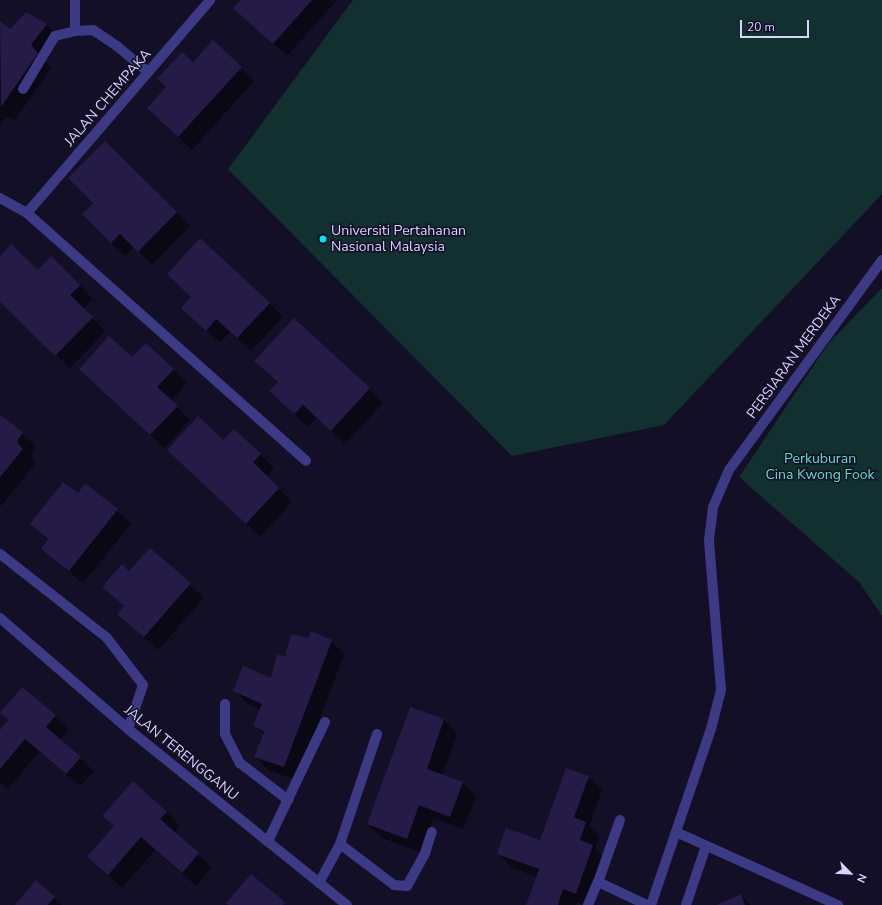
<!DOCTYPE html>
<style>
body{margin:0}
#map{position:relative;width:882px;height:905px;overflow:hidden;background:#130f26;font-family:"Nunito Sans",sans-serif}
div>[style]{position:absolute}
.green>*{inset:0;background:#12302f}
.shadow>*{inset:0;background:#0007}
.building>*{inset:0;background:#241b47}
.service>*{height:10px;margin:-5px;padding:0 5px;transform-origin:5px;border-radius:5px;background:#3d3a85}
.minor>*{height:10px;margin:-5px;padding:0 5px;transform-origin:5px;border-radius:5px;background:#3d3a85}
.dots>*{width:11px;height:11px;translate:-50% -50%;box-sizing:border-box;border:2px solid #130f26;border-radius:50%}
span{translate:-50% -50%;white-space:nowrap;text-align:center;line-height:1.15;-webkit-text-stroke:3px #130f26;paint-order:stroke}
.street-label{font-size:14px;color:#d9d4ff}
.poi-label{font-size:14px;color:#d9d4ff}
.left{translate:0 -50%;text-align:left}
.park-label{font-size:14px;color:#5fe0c0}
.north{position:absolute;left:830px;top:853px;width:40px;height:40px;-webkit-text-stroke:3px #130f26;paint-order:stroke;rotate:114deg;font-size:11px;font-weight:700;line-height:16px;text-align:center;color:#d9d4ff}
.north::after{content:'';display:block;margin:auto;width:14px;height:18px;background:#d9d4ff;clip-path:polygon(50% 0,100% 100%,50% 72%,0 100%)}
.scale{position:absolute;left:740px;top:20px;width:69px;height:18px;box-sizing:border-box;border:2px solid #d9d4ff;border-top:0;padding-left:5px;font-size:12px;line-height:14px;white-space:nowrap;color:#d9d4ff;-webkit-text-stroke:3px #130f26;paint-order:stroke}
</style>
<div id="map">
<div class="green">
<div style="clip-path:polygon(353px 0,882px 0,882px 194px,664px 425px,512px 456px,228px 169px)"></div>
<div style="clip-path:polygon(882px 288px,882px 616px,859px 582px,739px 477px,828px 344px)"></div>
</div>
<div class="shadow">
<div style="clip-path:polygon(242px 0,337px 0,287px 56px,235px 8px)"></div>
<div style="clip-path:polygon(26px 13px,47px 25px,60px 39px,44px 60px,51px 68px,15px 120px,6px 117px,0 125px,0 22px,11px 30px)"></div>
<div style="clip-path:polygon(193px 64px,241px 68px,254px 81px,192px 150px,148px 108px)"></div>
<div style="clip-path:polygon(105px 142px,190px 226px,152px 265px,134px 247px,125px 256px,83px 214px,94px 203px)"></div>
<div style="clip-path:polygon(0 257px,80px 285px,93px 299px,83px 309px,105px 331px,70px 368px,0 302px)"></div>
<div style="clip-path:polygon(269px 303px,283px 317px,251px 351px,230px 332px,220px 343px,196px 321px)"></div>
<div style="clip-path:polygon(294px 319px,383px 403px,345px 444px,317px 417px,308px 427px,270px 391px,278px 383px,255px 361px)"></div>
<div style="clip-path:polygon(146px 344px,187px 383px,171px 401px,190px 420px,164px 448px,94px 382px,132px 359px)"></div>
<div style="clip-path:polygon(0 416px,36px 446px,30px 456px,36px 463px,0 507px)"></div>
<div style="clip-path:polygon(223px 442px,260px 454px,274px 468px,266px 476px,292px 502px,260px 537px,168px 450px)"></div>
<div style="clip-path:polygon(85px 485px,131px 523px,83px 584px,42px 548px,48px 541px,31px 524px,78px 494px)"></div>
<div style="clip-path:polygon(150px 549px,204px 598px,158px 650px,119px 614px,124px 607px,103px 587px,129px 573px)"></div>
<div style="clip-path:polygon(308px 639px,331px 641px,344px 654px,297px 780px,268px 770px,255px 756px,264px 734px,254px 725px,261px 710px,248px 704px,235px 691px,272px 679px)"></div>
<div style="clip-path:polygon(410px 708px,444px 720px,457px 734px,442px 776px,462px 783px,476px 796px,463px 829px,433px 818px,421px 852px,382px 838px,368px 824px)"></div>
<div style="clip-path:polygon(1px 713px,55px 716px,69px 729px,60px 740px,94px 771px,80px 786px,39px 752px,8px 789px,0 783px,0 732px,9px 721px)"></div>
<div style="clip-path:polygon(588px 777px,602px 790px,589px 826px,599px 836px,595px 849px,606px 860px,584px 905px,577px 902px,576px 905px,527px 905px,537px 877px,512px 868px,498px 854px,541px 841px)"></div>
<div style="clip-path:polygon(167px 812px,180px 826px,174px 833px,212px 867px,196px 886px,155px 850px,122px 888px,89px 857px,115px 827px,104px 816px)"></div>
<div style="clip-path:polygon(36px 882px,54px 898px,62px 905px,16px 905px)"></div>
<div style="clip-path:polygon(741px 895px,751px 905px,720px 905px)"></div>
</div>
<div class="building">
<div style="clip-path:polygon(241px 0,312px 0,273px 44px,233px 8px)"></div>
<div style="clip-path:polygon(26px 12px,47px 24px,31px 45px,38px 53px,1px 107px,0 21px,10px 29px)"></div>
<div style="clip-path:polygon(213px 40px,242px 67px,178px 137px,147px 108px,166px 87px,157px 79px,182px 52px,193px 62px)"></div>
<div style="clip-path:polygon(105px 141px,177px 212px,138px 252px,120px 234px,111px 243px,82px 214px,93px 203px,68px 178px)"></div>
<div style="clip-path:polygon(200px 238px,270px 303px,237px 338px,216px 319px,206px 331px,181px 308px,191px 297px,167px 274px)"></div>
<div style="clip-path:polygon(11px 244px,38px 270px,51px 256px,80px 285px,70px 295px,93px 317px,55px 356px,0 302px,0 256px)"></div>
<div style="clip-path:polygon(294px 318px,370px 388px,331px 431px,303px 405px,294px 414px,269px 391px,278px 382px,254px 361px)"></div>
<div style="clip-path:polygon(109px 336px,132px 357px,146px 343px,174px 369px,157px 387px,178px 406px,150px 435px,79px 369px)"></div>
<div style="clip-path:polygon(0 415px,23px 432px,17px 442px,23px 449px,0 477px)"></div>
<div style="clip-path:polygon(198px 416px,223px 440px,234px 429px,261px 454px,253px 462px,279px 488px,246px 524px,167px 450px)"></div>
<div style="clip-path:polygon(63px 482px,78px 493px,85px 483px,118px 509px,69px 571px,41px 549px,48px 539px,30px 524px)"></div>
<div style="clip-path:polygon(150px 548px,191px 583px,144px 637px,117px 614px,124px 606px,102px 587px,122px 564px,129px 571px)"></div>
<div style="clip-path:polygon(311px 631px,332px 640px,284px 767px,254px 757px,264px 732px,253px 725px,262px 704px,233px 691px,243px 666px,271px 678px,277px 654px,285px 656px,291px 634px,308px 638px)"></div>
<div style="clip-path:polygon(22px 687px,56px 715px,46px 727px,81px 757px,66px 774px,25px 739px,0 769px,0 730px,8px 720px,0 713px)"></div>
<div style="clip-path:polygon(410px 707px,444px 719px,427px 769px,463px 782px,450px 817px,419px 805px,407px 839px,367px 824px)"></div>
<div style="clip-path:polygon(566px 768px,589px 776px,574px 817px,586px 822px,580px 840px,593px 845px,576px 894px,563px 889px,558px 905px,526px 905px,539px 869px,497px 854px,506px 828px,540px 840px)"></div>
<div style="clip-path:polygon(133px 781px,167px 812px,160px 819px,199px 853px,182px 873px,141px 837px,108px 875px,87px 857px,114px 826px,102px 816px)"></div>
<div style="clip-path:polygon(251px 874px,285px 902px,283px 905px,229px 905px,226px 903px)"></div>
<div style="clip-path:polygon(36px 880px,55px 897px,48px 905px,15px 905px)"></div>
<div style="clip-path:polygon(741px 894px,745px 905px,717px 905px)"></div>
</div>
<div class="service">
<div style="left:75px;top:0;width:31px;rotate:90deg"></div>
<div style="left:23px;top:89px;width:62px;rotate:-58.9deg"></div>
<div style="left:55px;top:36px;width:21px;rotate:-14deg"></div>
<div style="left:75px;top:31px;width:18px;rotate:-3deg"></div>
<div style="left:93px;top:30px;width:29px;rotate:34deg"></div>
<div style="left:117px;top:46px;width:40px;rotate:40deg"></div>
<div style="left:225px;top:704px;width:30px;rotate:90deg"></div>
<div style="left:225px;top:734px;width:33px;rotate:63deg"></div>
<div style="left:240px;top:763px;width:61px;rotate:37.6deg"></div>
<div style="left:620px;top:820px;width:66px;rotate:109.5deg"></div>
<div style="left:598px;top:882px;width:54px;rotate:25.1deg"></div>
<div style="left:268px;top:841px;width:132px;rotate:-64.4deg"></div>
<div style="left:340px;top:844px;width:68px;rotate:37.2deg"></div>
<div style="left:394px;top:885px;width:13px;rotate:4deg"></div>
<div style="left:407px;top:886px;width:38px;rotate:-61deg"></div>
<div style="left:425px;top:853px;width:22px;rotate:-72deg"></div>
<div style="left:319px;top:883px;width:44px;rotate:-61.7deg"></div>
<div style="left:340px;top:844px;width:116px;rotate:-71.4deg"></div>
<div style="left:588px;top:905px;width:25px;rotate:-67deg"></div>
<div style="left:686px;top:905px;width:62px;rotate:-71.3deg"></div>
</div>
<div class="minor">
<div style="left:0;top:198px;width:31px;rotate:29deg"></div>
<div style="left:27px;top:213px;width:373px;rotate:41.6deg"></div>
<div style="left:27px;top:213px;width:281px;rotate:-49.3deg"></div>
<div style="left:0;top:554px;width:136px;rotate:38.1deg"></div>
<div style="left:107px;top:638px;width:59px;rotate:52.5deg"></div>
<div style="left:143px;top:685px;width:46px;rotate:108.8deg"></div>
<div style="left:0;top:618px;width:169px;rotate:40.9deg"></div>
<div style="left:128px;top:729px;width:281px;rotate:38.8deg"></div>
<div style="left:676px;top:832px;width:178px;rotate:24.3deg"></div>
<div style="left:651px;top:905px;width:186px;rotate:-71.2deg"></div>
<div style="left:711px;top:729px;width:40px;rotate:-75.6deg"></div>
<div style="left:721px;top:690px;width:150px;rotate:-94.6deg"></div>
<div style="left:709px;top:540px;width:33px;rotate:-83deg"></div>
<div style="left:713px;top:507px;width:40px;rotate:-66.6deg"></div>
<div style="left:729px;top:470px;width:260px;rotate:-53.9deg"></div>
</div>
<div class="dots">
<div style="left:323px;top:239px;background:#00e5ff"></div>
</div>
<div class="street-label">
<span style="left:108px;top:98px;rotate:-49deg">JALAN CHEMPAKA</span>
<span style="left:794px;top:357px;rotate:-54deg">PERSIARAN MERDEKA</span>
<span style="left:181px;top:753px;rotate:39deg">JALAN TERENGGANU</span>
</div>
<div class="poi-label">
<span class="left" style="left:331px;top:239px">Universiti Pertahanan<br>Nasional Malaysia</span>
</div>
<div class="park-label">
<span style="left:820px;top:467px">Perkuburan<br>Cina Kwong Fook</span>
</div>
<div class="north">N</div>
<div class="scale">20 m</div>
</div>
